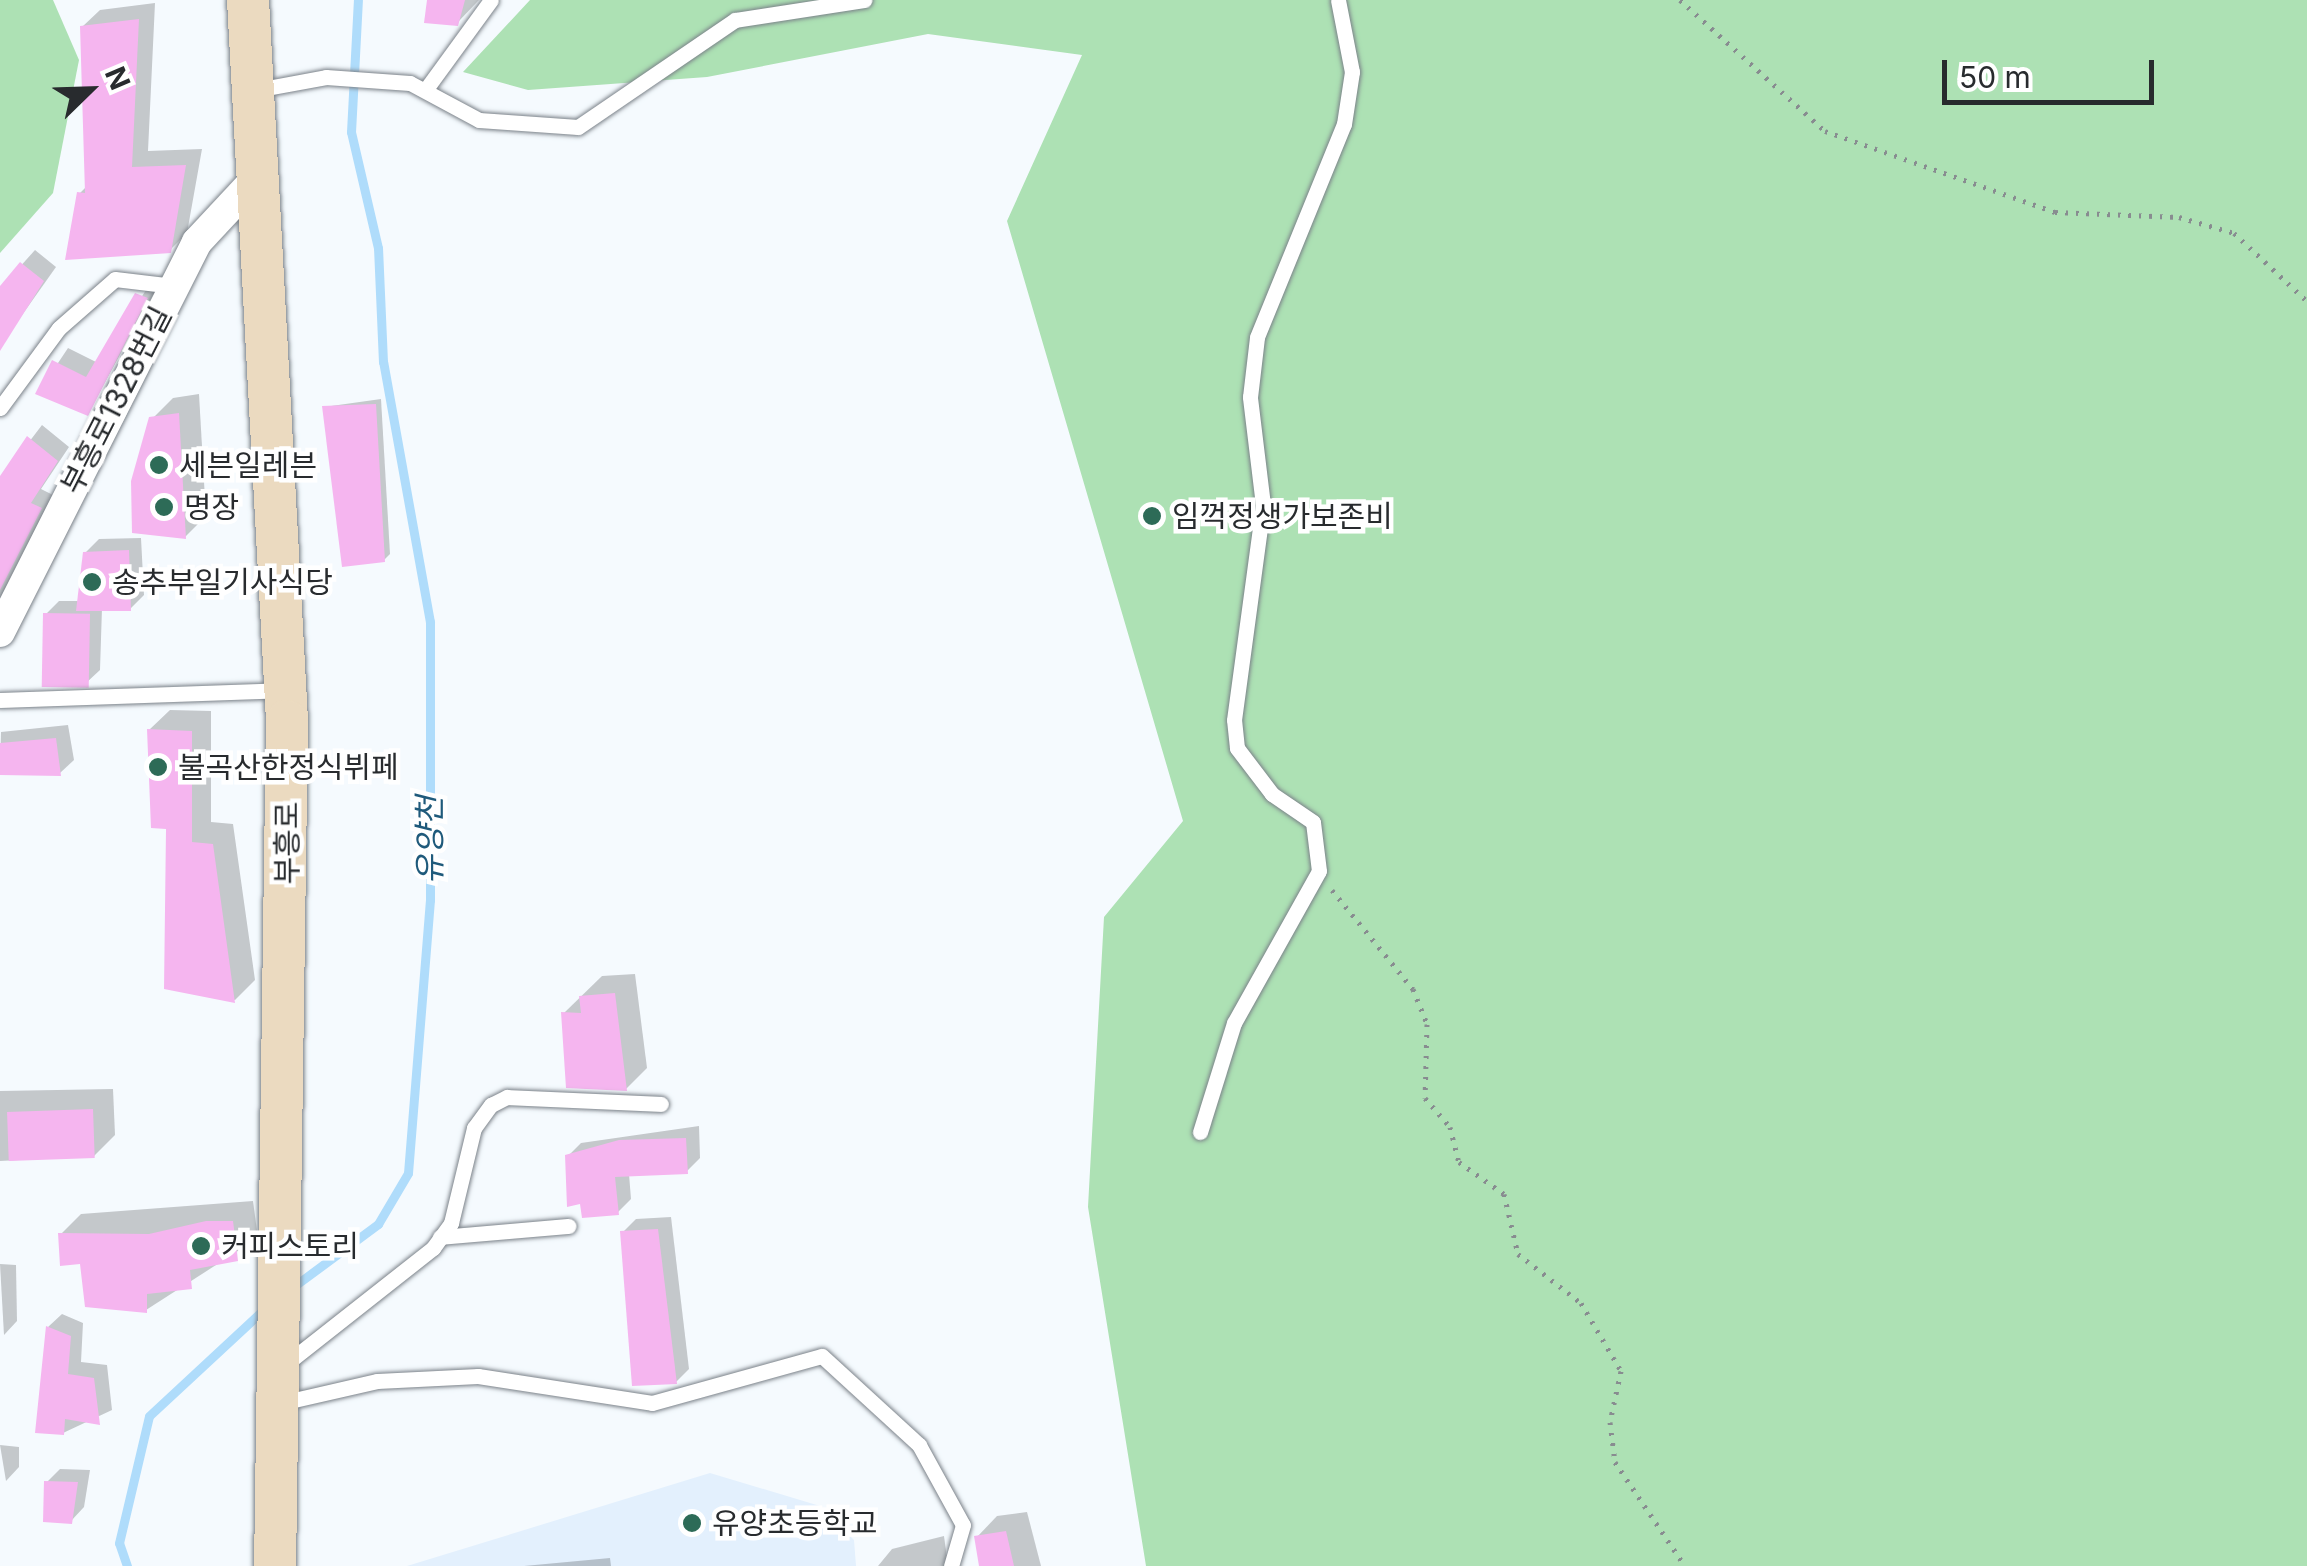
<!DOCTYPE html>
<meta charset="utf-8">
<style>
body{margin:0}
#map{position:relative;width:2307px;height:1566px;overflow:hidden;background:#f5fafe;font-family:Inter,"Noto Sans KR",sans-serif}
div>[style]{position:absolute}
.built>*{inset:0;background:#e3f0fd}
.green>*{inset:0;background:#ade1b4}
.shadow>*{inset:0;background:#0003}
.stream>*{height:9px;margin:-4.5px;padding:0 4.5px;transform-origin:4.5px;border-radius:4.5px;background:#afdcfb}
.building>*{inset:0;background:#f5b5ef;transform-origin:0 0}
.path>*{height:5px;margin-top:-2.5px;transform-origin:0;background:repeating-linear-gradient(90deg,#888c90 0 2.5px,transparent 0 10.5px)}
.roads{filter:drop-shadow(0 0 2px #7b8289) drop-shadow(0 0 2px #7b8289)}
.lane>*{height:15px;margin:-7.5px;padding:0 7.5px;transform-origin:7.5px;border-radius:7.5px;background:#fff}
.street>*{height:30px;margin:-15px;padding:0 15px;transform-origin:15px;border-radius:15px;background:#fff}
.secondary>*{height:42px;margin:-21px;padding:0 21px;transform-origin:21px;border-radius:21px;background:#ebdac0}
.dots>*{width:28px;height:28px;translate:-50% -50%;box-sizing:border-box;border:5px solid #fff;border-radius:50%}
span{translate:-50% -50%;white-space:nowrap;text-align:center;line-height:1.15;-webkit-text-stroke:9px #fff;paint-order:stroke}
.street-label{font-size:30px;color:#282b2e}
.poi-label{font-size:30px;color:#282b2e}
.left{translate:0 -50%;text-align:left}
.water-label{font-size:32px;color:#1f5a7b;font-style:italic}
.north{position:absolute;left:40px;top:40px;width:100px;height:100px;-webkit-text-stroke:8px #fff;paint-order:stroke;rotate:67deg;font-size:28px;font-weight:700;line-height:40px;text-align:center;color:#282b2e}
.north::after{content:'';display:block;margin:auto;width:35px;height:45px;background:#282b2e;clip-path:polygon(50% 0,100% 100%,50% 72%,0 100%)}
.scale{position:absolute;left:1942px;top:60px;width:212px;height:45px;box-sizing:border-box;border:5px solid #282b2e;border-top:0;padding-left:12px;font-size:30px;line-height:35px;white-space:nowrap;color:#282b2e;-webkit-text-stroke:8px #fff;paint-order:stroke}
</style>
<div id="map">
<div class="built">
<div style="clip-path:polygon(710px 1473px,820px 1506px,854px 1540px,856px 1566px,407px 1566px)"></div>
</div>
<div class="green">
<div style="clip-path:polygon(0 0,53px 0,79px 60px,53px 193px,0 253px)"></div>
<div style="clip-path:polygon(530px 0,2307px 0,2307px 1566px,1146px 1566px,1088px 1207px,1104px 917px,1183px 821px,1007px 221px,1082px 55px,928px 34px,707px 77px,528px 90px,463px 72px)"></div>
</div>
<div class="shadow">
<div style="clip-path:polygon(429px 0,479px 0,458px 22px)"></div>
<div style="clip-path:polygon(155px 3px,148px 151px,202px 149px,187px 233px,170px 250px,80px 193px,87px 186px,82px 27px,100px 10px)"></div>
<div style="clip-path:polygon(35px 250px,56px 267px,5px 339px,0 289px)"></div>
<div style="clip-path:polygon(152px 281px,159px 284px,88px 413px,38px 393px,68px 348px,98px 363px)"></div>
<div style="clip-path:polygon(199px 394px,206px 516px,185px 537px,152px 419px,173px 398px)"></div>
<div style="clip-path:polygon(381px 399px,390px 554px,384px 560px,324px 407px)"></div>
<div style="clip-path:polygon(42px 425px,69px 447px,41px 489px,53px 495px,0 599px,0 480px)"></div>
<div style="clip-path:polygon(141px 538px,144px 595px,130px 609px,102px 608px,100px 670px,86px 683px,46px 614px,59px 601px,80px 601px,85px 553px,99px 539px)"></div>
<div style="clip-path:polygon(170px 710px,211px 711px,211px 822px,233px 824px,255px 980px,235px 1000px,167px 986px,169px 826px,149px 730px)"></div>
<div style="clip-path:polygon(68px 725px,74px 760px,60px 773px,0 773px,1px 732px)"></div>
<div style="clip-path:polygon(635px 974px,647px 1068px,626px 1089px,564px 1013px,602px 976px)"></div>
<div style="clip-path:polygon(113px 1089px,115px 1135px,94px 1156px,0 1161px,0 1091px)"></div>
<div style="clip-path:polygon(699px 1126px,700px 1158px,687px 1171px,629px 1174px,631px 1199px,618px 1212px,568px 1156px,581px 1143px)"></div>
<div style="clip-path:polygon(253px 1201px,258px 1238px,146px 1310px,61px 1234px,81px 1214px)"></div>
<div style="clip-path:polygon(671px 1217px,689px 1369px,676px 1382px,623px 1232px,636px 1219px)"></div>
<div style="clip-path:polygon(0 1264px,16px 1265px,17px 1321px,4px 1335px)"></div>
<div style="clip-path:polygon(62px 1314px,83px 1323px,81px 1362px,107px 1365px,112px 1410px,63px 1433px,48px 1327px)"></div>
<div style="clip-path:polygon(0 1445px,19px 1447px,19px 1467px,6px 1481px)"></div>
<div style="clip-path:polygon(60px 1469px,90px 1470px,84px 1507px,71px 1521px,47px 1482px)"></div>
<div style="clip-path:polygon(1027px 1512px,1041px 1566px,981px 1566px,977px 1537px,997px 1516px)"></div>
<div style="clip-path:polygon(944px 1536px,948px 1566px,878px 1566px,892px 1549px)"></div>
<div style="clip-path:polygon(610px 1558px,611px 1566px,524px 1566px)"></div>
</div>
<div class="stream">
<div style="left:293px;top:1287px;width:106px;rotate:-36.5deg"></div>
<div style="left:378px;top:1224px;width:59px;rotate:-59.5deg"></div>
<div style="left:408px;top:1173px;width:274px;rotate:-85.4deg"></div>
<div style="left:430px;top:900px;width:278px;rotate:-90deg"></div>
<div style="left:430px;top:622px;width:264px;rotate:-100.2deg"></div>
<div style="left:383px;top:362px;width:114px;rotate:-92.5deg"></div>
<div style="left:378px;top:248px;width:119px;rotate:-103.1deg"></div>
<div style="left:351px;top:132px;width:132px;rotate:-87deg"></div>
<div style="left:127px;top:1566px;width:24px;rotate:-109deg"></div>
<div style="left:119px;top:1543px;width:130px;rotate:-76.7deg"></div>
<div style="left:149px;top:1416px;width:157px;rotate:-42.9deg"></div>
</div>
<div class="building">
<div style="clip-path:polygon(427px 0,465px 0,458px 26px,424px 23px)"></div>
<div style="clip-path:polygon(139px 19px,132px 167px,186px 165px,171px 253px,65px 260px,77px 192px,85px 193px,80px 26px)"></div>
<div style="clip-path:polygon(20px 262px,44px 281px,0 351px,0 286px)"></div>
<div style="clip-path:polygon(135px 293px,148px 298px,88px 416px,35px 394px,52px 360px,86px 377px)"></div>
<div style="clip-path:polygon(376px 404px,385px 562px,342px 567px,322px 406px)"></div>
<div style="clip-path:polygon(179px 413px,186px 539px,132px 533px,131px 481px,149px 417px)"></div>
<div style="clip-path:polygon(27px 436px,58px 461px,31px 503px,42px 508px,0 590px,0 476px)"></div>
<div style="clip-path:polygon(129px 550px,131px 611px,76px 611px,83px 552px)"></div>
<div style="left:43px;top:613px;width:47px;height:74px;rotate:1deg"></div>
<div style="clip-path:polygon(147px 729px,192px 731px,192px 842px,213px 844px,235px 1003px,164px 989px,166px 829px,151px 828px)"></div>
<div style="clip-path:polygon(56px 738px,61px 776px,0 775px,0 743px)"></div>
<div style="clip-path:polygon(615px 993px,627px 1091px,566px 1088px,561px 1012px,581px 1013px,579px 996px)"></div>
<div style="left:93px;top:1109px;width:49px;height:86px;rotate:88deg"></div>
<div style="clip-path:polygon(686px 1138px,688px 1174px,615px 1177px,619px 1215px,582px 1218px,580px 1204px,567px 1207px,565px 1155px,619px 1140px)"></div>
<div style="clip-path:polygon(206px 1221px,233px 1221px,238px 1261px,190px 1270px,192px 1289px,147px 1294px,147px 1313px,85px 1307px,80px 1264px,60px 1266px,58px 1233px,149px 1234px)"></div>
<div style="clip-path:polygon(658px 1229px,677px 1384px,632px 1386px,620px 1231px)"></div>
<div style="clip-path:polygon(46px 1326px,71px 1336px,68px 1374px,94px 1378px,100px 1425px,65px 1419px,64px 1435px,35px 1433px)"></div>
<div style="clip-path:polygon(44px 1481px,78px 1482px,72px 1524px,43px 1522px)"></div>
<div style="clip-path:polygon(1006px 1531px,1014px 1566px,979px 1566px,974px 1536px)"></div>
</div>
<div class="path">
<div style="left:1680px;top:0;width:195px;rotate:42.1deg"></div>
<div style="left:1825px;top:131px;width:244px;rotate:19.4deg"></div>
<div style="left:2055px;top:212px;width:124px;rotate:2.3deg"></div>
<div style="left:2179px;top:217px;width:57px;rotate:16.2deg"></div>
<div style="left:2234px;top:233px;width:100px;rotate:43deg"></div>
<div style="left:1332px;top:890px;width:128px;rotate:50.7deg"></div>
<div style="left:1413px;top:989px;width:38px;rotate:68deg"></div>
<div style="left:1427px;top:1024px;width:74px;rotate:91.5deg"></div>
<div style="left:1425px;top:1098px;width:38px;rotate:49deg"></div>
<div style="left:1450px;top:1127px;width:36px;rotate:76deg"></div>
<div style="left:1459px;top:1162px;width:55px;rotate:35.4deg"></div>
<div style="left:1504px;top:1194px;width:62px;rotate:76.9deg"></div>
<div style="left:1518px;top:1254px;width:80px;rotate:37.9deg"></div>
<div style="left:1581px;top:1303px;width:79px;rotate:59.5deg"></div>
<div style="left:1621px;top:1371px;width:52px;rotate:102.2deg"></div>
<div style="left:1610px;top:1422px;width:40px;rotate:82.9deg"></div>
<div style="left:1615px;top:1462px;width:125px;rotate:56.1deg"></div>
</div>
<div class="roads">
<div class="lane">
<div style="left:426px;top:89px;width:110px;rotate:-53.9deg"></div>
<div style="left:256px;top:90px;width:71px;rotate:-10.5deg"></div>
<div style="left:326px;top:77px;width:84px;rotate:4.1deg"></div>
<div style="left:410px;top:83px;width:78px;rotate:28.2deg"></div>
<div style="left:479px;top:120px;width:99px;rotate:4deg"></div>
<div style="left:578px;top:127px;width:190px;rotate:-34.3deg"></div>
<div style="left:735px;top:20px;width:131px;rotate:-8.8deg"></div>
<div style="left:0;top:408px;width:99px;rotate:-53.6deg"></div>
<div style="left:59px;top:328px;width:74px;rotate:-41.2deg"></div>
<div style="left:115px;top:279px;width:59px;rotate:6.8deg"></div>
<div style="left:0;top:700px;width:281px;rotate:-2deg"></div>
<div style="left:1200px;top:1132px;width:114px;rotate:-72.7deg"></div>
<div style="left:1234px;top:1023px;width:174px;rotate:-60.8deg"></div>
<div style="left:1319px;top:871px;width:49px;rotate:-97deg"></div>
<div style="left:1313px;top:822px;width:50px;rotate:-145.7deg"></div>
<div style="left:1272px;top:794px;width:58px;rotate:-127.3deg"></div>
<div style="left:1237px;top:748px;width:28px;rotate:-96deg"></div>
<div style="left:1234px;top:720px;width:217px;rotate:-82.3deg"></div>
<div style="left:1263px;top:505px;width:109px;rotate:-96.9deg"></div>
<div style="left:1250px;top:397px;width:60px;rotate:-83.3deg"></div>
<div style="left:1257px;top:337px;width:230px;rotate:-67.8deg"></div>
<div style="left:1344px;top:124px;width:53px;rotate:-81.3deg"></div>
<div style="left:1352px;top:72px;width:73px;rotate:-101deg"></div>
<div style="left:440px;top:1237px;width:129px;rotate:-4.9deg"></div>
<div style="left:287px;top:1363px;width:186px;rotate:-38.2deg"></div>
<div style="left:433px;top:1248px;width:31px;rotate:-54deg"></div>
<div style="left:451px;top:1223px;width:98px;rotate:-76.4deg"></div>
<div style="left:474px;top:1128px;width:29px;rotate:-54deg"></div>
<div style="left:491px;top:1105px;width:18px;rotate:-27deg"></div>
<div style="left:507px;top:1097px;width:154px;rotate:2.6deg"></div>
<div style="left:281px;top:1403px;width:98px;rotate:-12.9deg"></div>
<div style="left:377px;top:1381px;width:101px;rotate:-2.8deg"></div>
<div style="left:478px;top:1376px;width:176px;rotate:8.8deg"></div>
<div style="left:652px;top:1403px;width:176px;rotate:-15.5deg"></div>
<div style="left:822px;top:1356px;width:132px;rotate:42.5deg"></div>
<div style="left:919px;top:1445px;width:91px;rotate:61.2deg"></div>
<div style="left:963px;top:1525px;width:43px;rotate:106.3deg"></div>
</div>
<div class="street">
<div style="left:0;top:632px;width:437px;rotate:-63.2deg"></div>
<div style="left:197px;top:242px;width:82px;rotate:-47deg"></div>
</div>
<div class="secondary">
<div style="left:248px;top:0;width:722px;rotate:86.9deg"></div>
<div style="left:287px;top:721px;width:845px;rotate:90.81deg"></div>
</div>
</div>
<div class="dots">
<div style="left:159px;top:465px;background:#2d6b57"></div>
<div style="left:164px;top:507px;background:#2d6b57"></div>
<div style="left:1152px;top:516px;background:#2d6b57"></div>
<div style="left:92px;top:582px;background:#2d6b57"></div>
<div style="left:158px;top:767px;background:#2d6b57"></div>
<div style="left:201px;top:1246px;background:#2d6b57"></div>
<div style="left:692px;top:1523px;background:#2d6b57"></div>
</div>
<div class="street-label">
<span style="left:116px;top:400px;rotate:-63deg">부흥로1328번길</span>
<span style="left:287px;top:843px;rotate:-90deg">부흥로</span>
</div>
<div class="poi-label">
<span class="left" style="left:179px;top:465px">세븐일레븐</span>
<span class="left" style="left:184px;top:507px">명장</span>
<span class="left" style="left:1172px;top:516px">임꺽정생가보존비</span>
<span class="left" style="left:112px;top:582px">송추부일기사식당</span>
<span class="left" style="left:178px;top:767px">불곡산한정식뷔페</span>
<span class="left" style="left:221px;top:1246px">커피스토리</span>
<span class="left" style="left:712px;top:1523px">유양초등학교</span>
</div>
<div class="water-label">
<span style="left:430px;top:840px;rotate:-90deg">유양천</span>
</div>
<div class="north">N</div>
<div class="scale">50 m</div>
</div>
